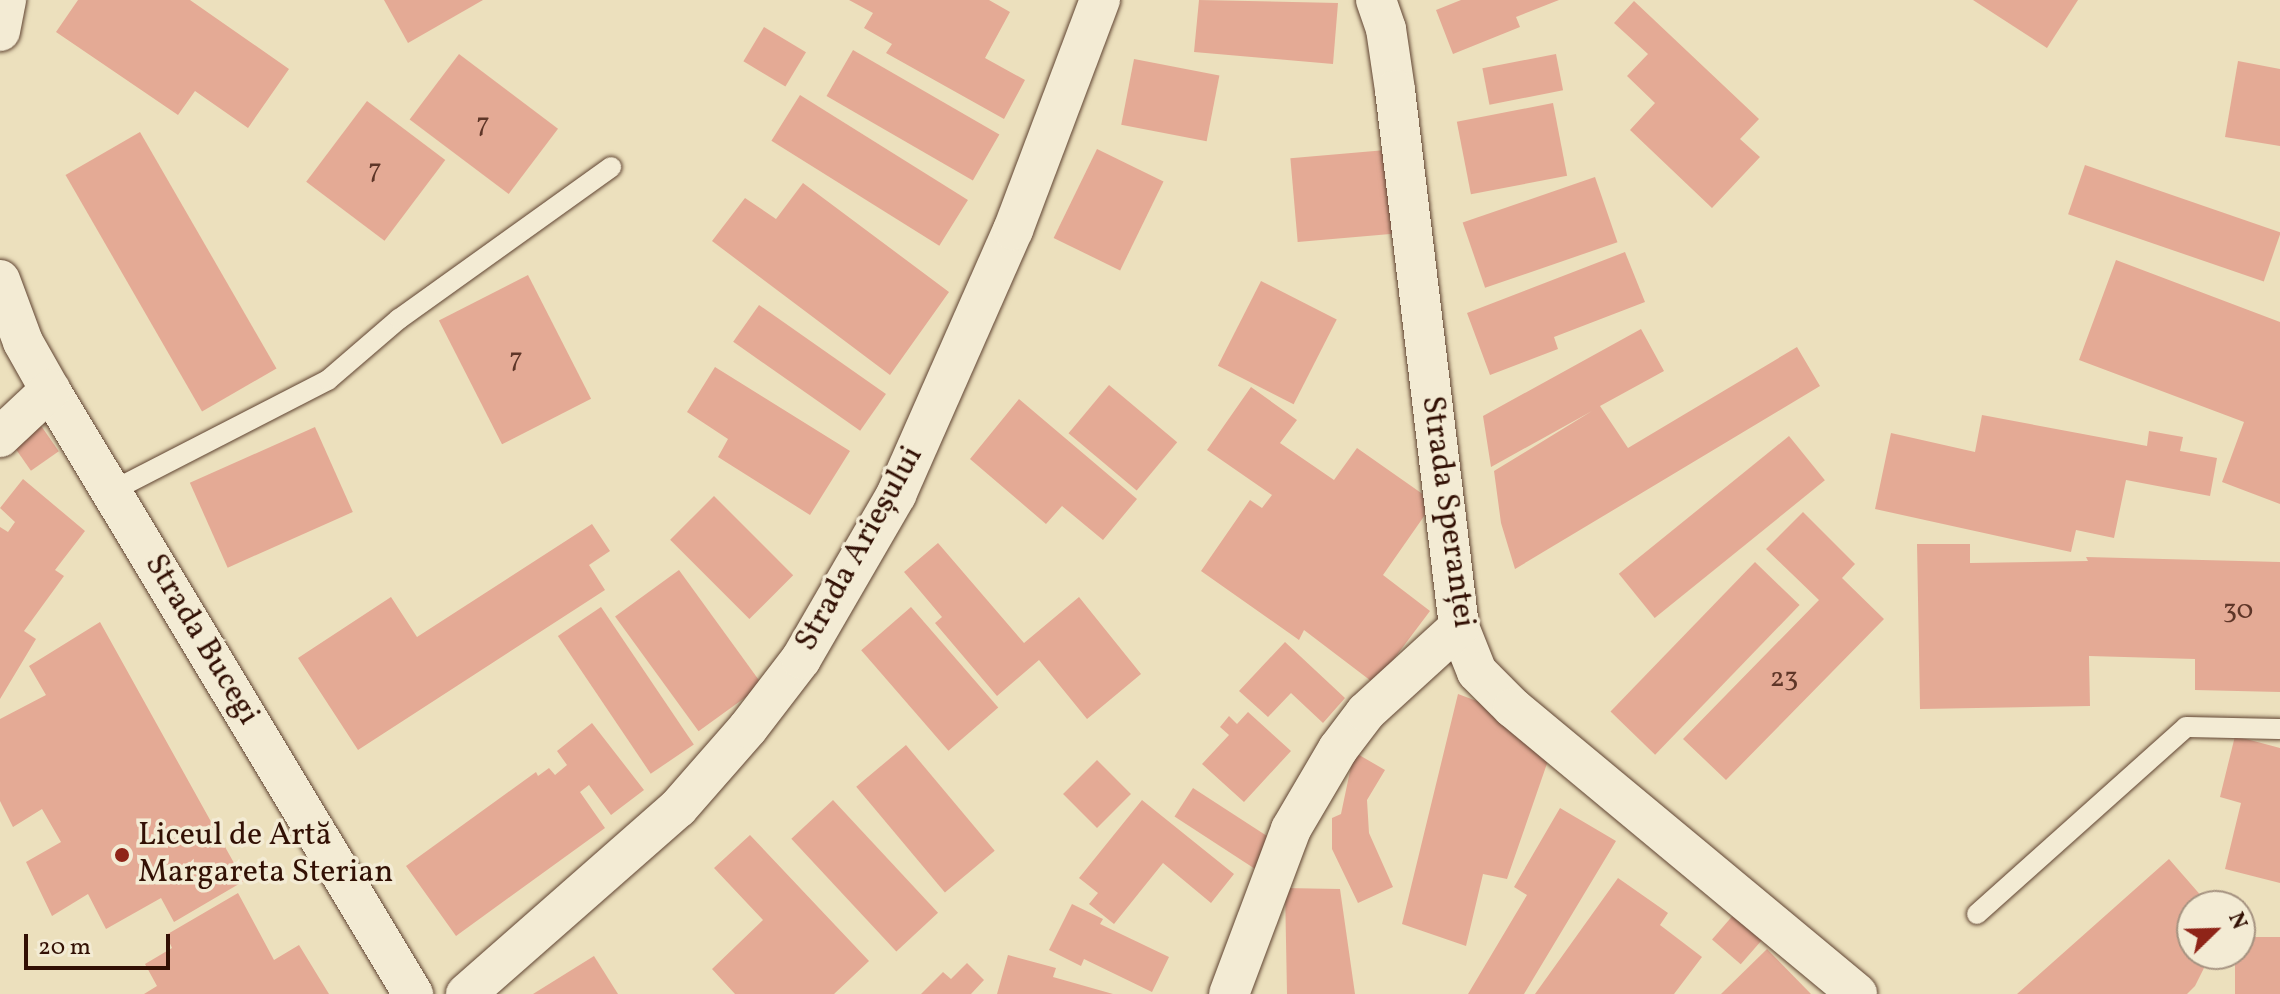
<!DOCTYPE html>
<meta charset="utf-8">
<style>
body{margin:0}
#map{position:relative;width:2280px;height:994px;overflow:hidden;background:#ece0bd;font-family:Vollkorn,serif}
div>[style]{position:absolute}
.building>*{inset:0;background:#e4aa95;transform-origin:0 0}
.roads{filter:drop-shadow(0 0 2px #604432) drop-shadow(0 0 2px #604432)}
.lane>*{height:20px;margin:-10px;padding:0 10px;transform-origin:10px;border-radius:10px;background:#f3ebd4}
.street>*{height:40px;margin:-20px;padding:0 20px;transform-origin:20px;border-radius:20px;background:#f3ebd4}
.dots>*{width:22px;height:22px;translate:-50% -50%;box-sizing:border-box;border:4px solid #f3ebd4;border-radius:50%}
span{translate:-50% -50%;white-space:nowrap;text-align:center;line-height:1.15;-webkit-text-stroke:7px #f3ebd4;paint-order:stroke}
.number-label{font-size:28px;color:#5e3628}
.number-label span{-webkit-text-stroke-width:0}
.street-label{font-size:32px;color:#321004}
.poi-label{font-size:32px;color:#321004}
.left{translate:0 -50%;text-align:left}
.north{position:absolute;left:2176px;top:890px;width:80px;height:80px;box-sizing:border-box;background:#f3ebd4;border:2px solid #a69381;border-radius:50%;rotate:67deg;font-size:22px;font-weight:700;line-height:32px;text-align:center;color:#321004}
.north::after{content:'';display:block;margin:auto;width:28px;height:36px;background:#8f2418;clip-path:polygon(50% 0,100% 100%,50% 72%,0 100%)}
.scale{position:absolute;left:24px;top:934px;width:146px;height:36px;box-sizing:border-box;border:4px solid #321004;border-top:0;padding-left:10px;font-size:24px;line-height:28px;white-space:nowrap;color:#321004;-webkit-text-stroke:6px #f3ebd4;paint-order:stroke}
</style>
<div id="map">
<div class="building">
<div style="clip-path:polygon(78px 0,190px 0,289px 69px,248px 128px,195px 91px,178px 115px,56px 32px)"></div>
<div style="clip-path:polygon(384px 0,483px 0,408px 43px)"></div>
<div style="clip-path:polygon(849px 0,989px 0,1010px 12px,985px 58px,1025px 80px,1004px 119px,886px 53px,892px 44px,864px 28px,873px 13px)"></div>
<div style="clip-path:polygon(1199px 0,1338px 3px,1333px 64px,1194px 52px)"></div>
<div style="clip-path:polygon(1461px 0,1559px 0,1516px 17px,1520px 27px,1453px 54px,1436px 10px)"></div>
<div style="clip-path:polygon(1973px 0,2078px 0,2047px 48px)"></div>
<div style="clip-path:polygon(1634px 1px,1759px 119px,1740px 139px,1760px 157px,1712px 208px,1630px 130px,1655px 103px,1627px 76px,1648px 54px,1614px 23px)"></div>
<div style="left:764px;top:27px;width:49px;height:40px;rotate:31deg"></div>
<div style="left:853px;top:50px;width:169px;height:53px;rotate:30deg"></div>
<div style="left:459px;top:54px;width:124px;height:82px;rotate:37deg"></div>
<div style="left:1556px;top:54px;width:37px;height:75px;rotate:79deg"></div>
<div style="left:1134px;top:59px;width:87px;height:67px;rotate:11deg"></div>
<div style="clip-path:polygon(2238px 61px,2280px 69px,2280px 146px,2225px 137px)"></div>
<div style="left:800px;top:95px;width:198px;height:54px;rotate:32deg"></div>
<div style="left:367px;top:101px;width:98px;height:101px;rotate:37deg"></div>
<div style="left:1553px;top:103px;width:74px;height:98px;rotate:79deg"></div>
<div style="left:140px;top:132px;width:273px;height:86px;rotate:60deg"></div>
<div style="left:1097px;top:149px;width:74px;height:99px;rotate:26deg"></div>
<div style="left:1386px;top:150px;width:84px;height:96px;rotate:85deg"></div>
<div style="left:2085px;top:165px;width:207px;height:52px;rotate:19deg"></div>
<div style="left:1595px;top:177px;width:69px;height:140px;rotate:71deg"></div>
<div style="clip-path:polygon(803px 183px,949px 292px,890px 375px,712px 241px,745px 198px,776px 219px)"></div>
<div style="clip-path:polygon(1625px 252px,1645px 302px,1554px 337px,1558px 349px,1490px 375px,1467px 313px)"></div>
<div style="clip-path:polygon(2116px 260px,2280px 322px,2280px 504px,2222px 482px,2244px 422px,2079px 360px)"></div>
<div style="left:528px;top:275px;width:139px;height:100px;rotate:63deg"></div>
<div style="left:1261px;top:281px;width:85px;height:95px;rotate:27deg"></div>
<div style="left:759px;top:305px;width:155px;height:45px;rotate:35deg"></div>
<div style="clip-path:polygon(1641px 329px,1664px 371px,1600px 406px,1628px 448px,1797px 347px,1820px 386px,1515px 569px,1501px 523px,1494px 471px,1592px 411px,1491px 467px,1483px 416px)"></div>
<div style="clip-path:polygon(715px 367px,850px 451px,810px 515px,718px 457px,728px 439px,687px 412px)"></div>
<div style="left:1109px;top:385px;width:89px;height:63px;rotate:40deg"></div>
<div style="clip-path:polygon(1251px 387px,1297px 420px,1280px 443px,1334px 480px,1357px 448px,1434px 502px,1383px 575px,1430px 611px,1375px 684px,1304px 630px,1299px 640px,1201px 571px,1250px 500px,1262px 508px,1272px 495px,1207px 450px)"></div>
<div style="clip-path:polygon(1019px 399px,1137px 499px,1103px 540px,1062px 506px,1046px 524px,970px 459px)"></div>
<div style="clip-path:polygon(1982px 415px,2147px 446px,2149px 431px,2183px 437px,2180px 451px,2217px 458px,2210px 496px,2126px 480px,2114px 538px,2076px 530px,2071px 552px,1875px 509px,1891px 433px,1975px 452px)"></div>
<div style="left:37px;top:420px;width:38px;height:34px;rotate:55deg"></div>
<div style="left:315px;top:427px;width:93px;height:137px;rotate:66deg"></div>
<div style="left:1789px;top:436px;width:57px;height:219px;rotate:51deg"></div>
<div style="clip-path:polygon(23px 479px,85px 531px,55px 570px,64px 576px,24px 631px,36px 639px,0 699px,0 527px,8px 532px,15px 522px,0 508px)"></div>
<div style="left:714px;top:496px;width:112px;height:62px;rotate:45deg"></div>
<div style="clip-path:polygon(1803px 512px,1855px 564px,1842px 578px,1884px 619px,1726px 780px,1683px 739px,1819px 600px,1766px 549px)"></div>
<div style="clip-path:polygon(592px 524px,610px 551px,589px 565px,605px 590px,358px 750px,298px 658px,391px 597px,417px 637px)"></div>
<div style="clip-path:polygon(938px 543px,1024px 643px,1079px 597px,1141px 674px,1087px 719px,1039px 660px,997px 696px,935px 623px,942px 617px,904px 572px)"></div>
<div style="clip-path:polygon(1917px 544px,1970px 544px,1970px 563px,2088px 561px,2086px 557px,2280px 562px,2280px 692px,2195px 690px,2195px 659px,2089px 656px,2090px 706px,1920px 709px)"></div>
<div style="left:1755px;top:562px;width:62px;height:208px;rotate:44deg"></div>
<div style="left:679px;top:570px;width:142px;height:79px;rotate:54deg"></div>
<div style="left:601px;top:607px;width:166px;height:52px;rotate:56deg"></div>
<div style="left:911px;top:607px;width:133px;height:66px;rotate:49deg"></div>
<div style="clip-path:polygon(100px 622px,244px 881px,174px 922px,161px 898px,106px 929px,88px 894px,52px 916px,26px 862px,61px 842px,42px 809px,13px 827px,0 801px,0 719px,46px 695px,29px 666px)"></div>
<div style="clip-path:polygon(1285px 642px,1345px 698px,1323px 723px,1291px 693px,1268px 717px,1239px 691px)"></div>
<div style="clip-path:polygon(1458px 694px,1520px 717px,1551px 752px,1507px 879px,1483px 874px,1466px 946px,1402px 924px)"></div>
<div style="clip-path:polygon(1248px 712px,1291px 751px,1244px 802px,1202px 764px,1229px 735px,1220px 727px,1229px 716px,1237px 724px)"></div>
<div style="clip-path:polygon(592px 723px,644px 790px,611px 815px,589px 785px,580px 792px,605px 828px,456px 936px,406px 866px,536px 772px,538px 776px,549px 768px,555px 775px,567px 765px,557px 751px)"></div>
<div style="clip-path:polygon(2235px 736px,2280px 748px,2280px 883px,2225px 869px,2241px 803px,2220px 797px)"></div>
<div style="left:906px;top:745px;width:138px;height:65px;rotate:50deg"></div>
<div style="clip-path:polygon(1354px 752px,1385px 770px,1367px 800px,1369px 833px,1393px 887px,1358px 903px,1332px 849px,1332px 818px,1341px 814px)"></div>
<div style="left:1097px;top:760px;width:48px;height:48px;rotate:45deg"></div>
<div style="left:1193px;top:788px;width:98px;height:34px;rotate:33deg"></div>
<div style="left:833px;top:800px;width:154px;height:57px;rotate:47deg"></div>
<div style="clip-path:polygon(1142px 800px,1234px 874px,1211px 903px,1163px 863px,1114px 924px,1089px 904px,1098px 893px,1079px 878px)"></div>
<div style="clip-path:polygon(1560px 808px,1616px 841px,1524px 994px,1468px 994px,1527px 895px,1514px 887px)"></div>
<div style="clip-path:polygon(750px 835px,869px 961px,834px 994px,735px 994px,712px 969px,763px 920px,714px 868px)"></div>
<div style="clip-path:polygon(2169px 859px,2210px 906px,2192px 906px,2192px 954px,2211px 954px,2195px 986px,2187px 994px,2017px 994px)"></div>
<div style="clip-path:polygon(1618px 878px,1668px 913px,1660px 925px,1702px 957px,1674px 994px,1535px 994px)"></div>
<div style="clip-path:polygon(1285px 888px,1340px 889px,1355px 994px,1287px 994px)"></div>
<div style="clip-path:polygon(238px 893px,274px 960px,299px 945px,329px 994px,144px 994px,157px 986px,145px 964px,172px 948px,166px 935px)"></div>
<div style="clip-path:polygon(1072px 904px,1103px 919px,1100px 924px,1169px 957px,1152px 992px,1084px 959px,1081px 966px,1049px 950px)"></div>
<div style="left:1735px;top:913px;width:38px;height:35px;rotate:41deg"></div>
<div style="clip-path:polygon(2240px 937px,2280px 937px,2280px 994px,2235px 994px,2235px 954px,2240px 954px)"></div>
<div style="clip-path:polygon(1767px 949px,1811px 994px,1721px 994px)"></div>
<div style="clip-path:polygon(1008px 955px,1056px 968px,1053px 977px,1113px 994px,997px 994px)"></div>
<div style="clip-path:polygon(594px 956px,618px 994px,533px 994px)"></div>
<div style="clip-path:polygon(967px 963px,984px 980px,971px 994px,921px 994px,943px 972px,951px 979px)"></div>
</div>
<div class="roads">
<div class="lane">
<div style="left:112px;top:491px;width:243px;rotate:-27.2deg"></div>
<div style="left:328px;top:380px;width:94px;rotate:-40.7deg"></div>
<div style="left:399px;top:319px;width:261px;rotate:-35.6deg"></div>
<div style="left:1977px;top:914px;width:280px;rotate:-41.8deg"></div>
<div style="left:2186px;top:727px;width:94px;rotate:1.2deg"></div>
</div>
<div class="street">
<div style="left:1376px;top:0;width:31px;rotate:71deg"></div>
<div style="left:1386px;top:29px;width:62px;rotate:81.6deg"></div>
<div style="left:1395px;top:90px;width:541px;rotate:83.2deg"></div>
<div style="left:1459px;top:627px;width:48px;rotate:68.2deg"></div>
<div style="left:1477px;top:672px;width:51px;rotate:45deg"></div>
<div style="left:1513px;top:708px;width:447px;rotate:39.7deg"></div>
<div style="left:0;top:31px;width:32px;rotate:-79deg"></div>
<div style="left:0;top:280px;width:66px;rotate:69.6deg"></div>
<div style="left:23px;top:342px;width:55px;rotate:60.6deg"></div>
<div style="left:50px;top:390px;width:705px;rotate:58.99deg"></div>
<div style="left:0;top:437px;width:69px;rotate:-43.2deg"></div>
<div style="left:466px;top:994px;width:282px;rotate:-41.3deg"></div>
<div style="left:678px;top:808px;width:106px;rotate:-48.8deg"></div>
<div style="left:748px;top:728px;width:87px;rotate:-52.5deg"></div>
<div style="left:801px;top:659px;width:190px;rotate:-59.9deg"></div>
<div style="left:896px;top:495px;width:290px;rotate:-66.2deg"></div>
<div style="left:1013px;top:230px;width:246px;rotate:-69.3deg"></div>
<div style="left:1229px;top:994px;width:176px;rotate:-69.4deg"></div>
<div style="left:1291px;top:829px;width:93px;rotate:-59.6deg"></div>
<div style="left:1338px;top:749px;width:46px;rotate:-52.9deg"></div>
<div style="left:1366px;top:712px;width:126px;rotate:-42.4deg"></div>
</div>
</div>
<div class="dots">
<div style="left:122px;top:855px;background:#8f2418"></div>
</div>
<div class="number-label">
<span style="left:483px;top:124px">7</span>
<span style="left:375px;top:170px">7</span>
<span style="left:516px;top:359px">7</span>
<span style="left:2238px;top:611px">30</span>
<span style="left:1784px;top:679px">23</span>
</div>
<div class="street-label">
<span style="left:1447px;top:512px;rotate:82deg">Strada Speranței</span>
<span style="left:860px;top:549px;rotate:-61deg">Strada Arieșului</span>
<span style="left:201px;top:640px;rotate:59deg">Strada Bucegi</span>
</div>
<div class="poi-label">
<span class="left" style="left:138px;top:855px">Liceul de Artă<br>Margareta Sterian</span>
</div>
<div class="north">N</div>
<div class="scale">20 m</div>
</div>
